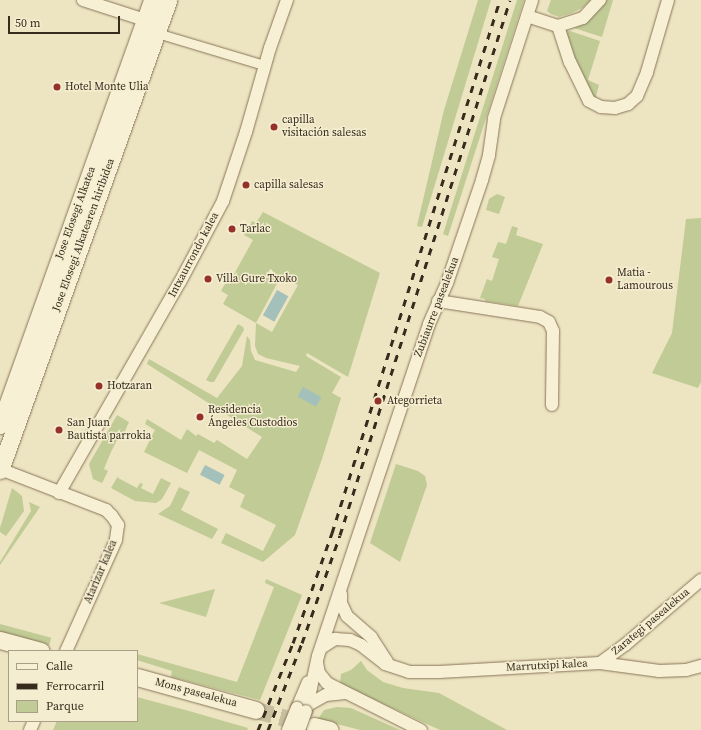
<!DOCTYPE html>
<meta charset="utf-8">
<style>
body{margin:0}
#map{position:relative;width:701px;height:730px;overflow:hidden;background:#ede4c1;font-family:"Source Serif 4",serif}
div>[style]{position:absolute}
.green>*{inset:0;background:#c0cb95;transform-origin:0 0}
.water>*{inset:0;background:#a4c0ba;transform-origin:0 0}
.secondary-tunnel>*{height:17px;margin-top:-8.5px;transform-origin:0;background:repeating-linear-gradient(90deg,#c8bfa0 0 17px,transparent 0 25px)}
.roads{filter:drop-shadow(0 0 1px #877559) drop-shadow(0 0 1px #877559)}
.pedestrian>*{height:9px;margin:-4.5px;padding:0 4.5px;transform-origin:4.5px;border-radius:4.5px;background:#f8f0d4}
.minor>*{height:12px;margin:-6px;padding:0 6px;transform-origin:6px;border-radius:6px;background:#f8f0d4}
.secondary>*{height:17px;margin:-8.5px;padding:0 8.5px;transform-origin:8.5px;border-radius:8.5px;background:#f8f0d4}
.rail>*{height:3px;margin-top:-1.5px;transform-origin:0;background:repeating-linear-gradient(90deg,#362b1d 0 7px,transparent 0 14px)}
.bridges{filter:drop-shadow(0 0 1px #877559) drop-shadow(0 0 1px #877559)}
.minor-bridge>*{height:12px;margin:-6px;padding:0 6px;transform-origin:6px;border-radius:6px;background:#f8f0d4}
.dots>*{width:11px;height:11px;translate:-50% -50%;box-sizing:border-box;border:2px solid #f5edd0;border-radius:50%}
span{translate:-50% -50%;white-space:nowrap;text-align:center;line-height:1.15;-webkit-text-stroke:3px #f5edd0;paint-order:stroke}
.poi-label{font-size:11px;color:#362b1d}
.left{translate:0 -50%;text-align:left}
.street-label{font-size:11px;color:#362b1d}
.legend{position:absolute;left:8px;top:650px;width:130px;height:72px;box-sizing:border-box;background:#f5edd0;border:1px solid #a99f88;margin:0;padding:5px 7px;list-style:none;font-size:12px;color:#362b1d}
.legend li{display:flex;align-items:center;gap:8px;height:20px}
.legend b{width:20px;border:1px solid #a99f88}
.scale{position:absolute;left:8px;top:16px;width:112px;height:18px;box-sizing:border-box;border:2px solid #362b1d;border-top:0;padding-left:5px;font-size:12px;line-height:14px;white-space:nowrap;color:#362b1d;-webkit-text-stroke:3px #f5edd0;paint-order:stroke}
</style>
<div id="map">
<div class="green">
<div style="clip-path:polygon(478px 0,491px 0,422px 227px,417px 226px,444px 110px)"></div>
<div style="clip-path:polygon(517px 0,524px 0,448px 236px,443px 234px)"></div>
<div style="clip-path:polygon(551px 0,591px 0,582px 8px,572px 13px,559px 17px,551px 14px,547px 11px)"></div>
<div style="clip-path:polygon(606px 0,613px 0,602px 37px,574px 28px,586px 23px)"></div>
<div style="clip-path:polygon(570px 31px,600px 41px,588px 80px,599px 85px,595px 100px,583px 81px,564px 32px)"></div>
<div style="clip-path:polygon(497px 194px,505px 197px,499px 214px,486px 210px,489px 199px)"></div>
<div style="clip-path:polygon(evenodd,263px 212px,380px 273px,348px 377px,307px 353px,306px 356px,341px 377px,332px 393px,341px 398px,322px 459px,295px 535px,263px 562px,221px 543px,226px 533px,263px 551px,276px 525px,240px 507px,245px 495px,229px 487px,237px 470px,199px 450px,187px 473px,144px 452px,155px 430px,145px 424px,147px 419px,181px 440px,187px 429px,196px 436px,198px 434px,214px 443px,217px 440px,247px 459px,262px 437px,147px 364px,149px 359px,217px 398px,242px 366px,247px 336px,250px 340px,251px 351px,255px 360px,296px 372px,300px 366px,266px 358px,258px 354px,255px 346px,256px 323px,223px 304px,228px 295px,221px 291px,230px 275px,233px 276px,253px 240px,244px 235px,252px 221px,256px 223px,263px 212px,281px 276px,298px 285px,272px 332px,256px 323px,281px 276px)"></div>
<div style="clip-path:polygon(701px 218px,701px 382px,698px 388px,652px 373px,672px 333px,686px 219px)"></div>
<div style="clip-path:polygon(512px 226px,518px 228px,516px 235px,543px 244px,518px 306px,485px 301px,485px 299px,480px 298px,487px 279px,492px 281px,499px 259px,492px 257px,498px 242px,506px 244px)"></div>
<div style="clip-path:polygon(238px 324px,243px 327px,244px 330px,214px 382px,210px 382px,206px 380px)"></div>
<div style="clip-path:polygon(117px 415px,129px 422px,124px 433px,121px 432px,110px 454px,104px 469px,108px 471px,102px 483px,93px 479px,89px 464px)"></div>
<div style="clip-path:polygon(396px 464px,418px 471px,425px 476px,427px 485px,400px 562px,370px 543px)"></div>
<div style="clip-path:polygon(118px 476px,118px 478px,137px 488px,140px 483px,143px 484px,141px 488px,153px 494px,161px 478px,171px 483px,162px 499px,156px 503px,135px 501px,111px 488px)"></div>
<div style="clip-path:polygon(179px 487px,190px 492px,181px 510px,218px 529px,212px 539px,158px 514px,170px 506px)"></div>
<div style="clip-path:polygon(12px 488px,22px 496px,24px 511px,6px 536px,0 532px,0 528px)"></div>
<div style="clip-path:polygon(29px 502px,40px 507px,0 565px,0 562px,31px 511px)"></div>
<div style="clip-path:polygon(266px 579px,302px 595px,260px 700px,171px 677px,172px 671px,137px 660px,137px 654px,237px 682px,274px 587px,265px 583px)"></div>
<div style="clip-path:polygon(215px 589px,206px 617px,159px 603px)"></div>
<div style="left:0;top:624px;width:53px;height:8px;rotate:15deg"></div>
<div style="clip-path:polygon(361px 661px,367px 670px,383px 682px,403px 688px,439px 693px,507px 730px,440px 730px,340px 684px,341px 674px,351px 670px)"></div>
<div style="clip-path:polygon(137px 697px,189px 711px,248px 728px,247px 730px,53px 730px,57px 721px,137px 721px)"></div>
<div style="clip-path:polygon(337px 707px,351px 708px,400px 730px,360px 730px,318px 719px,324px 710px)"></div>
</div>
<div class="water">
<div style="left:277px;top:290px;width:13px;height:29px;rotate:29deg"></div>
<div style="left:303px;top:387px;width:21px;height:11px;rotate:29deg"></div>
<div style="left:205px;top:465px;width:22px;height:11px;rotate:27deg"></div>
</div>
<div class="secondary-tunnel">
<div style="left:256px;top:710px;width:54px;rotate:15.1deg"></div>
</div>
<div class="roads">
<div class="pedestrian">
<div style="left:157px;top:33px;width:112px;rotate:16.7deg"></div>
</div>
<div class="minor">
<div style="left:83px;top:0;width:65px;rotate:17.9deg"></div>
<div style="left:527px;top:16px;width:33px;rotate:18deg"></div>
<div style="left:558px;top:26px;width:38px;rotate:72deg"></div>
<div style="left:570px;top:62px;width:43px;rotate:64deg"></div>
<div style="left:589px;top:101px;width:13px;rotate:27deg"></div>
<div style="left:601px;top:107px;width:14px;rotate:4deg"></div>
<div style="left:615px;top:108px;width:14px;rotate:-17deg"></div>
<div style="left:628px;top:104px;width:12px;rotate:-42deg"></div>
<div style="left:637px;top:96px;width:26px;rotate:-67deg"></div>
<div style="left:647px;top:72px;width:75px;rotate:-73.7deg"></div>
<div style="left:558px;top:26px;width:26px;rotate:-18deg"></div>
<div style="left:583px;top:18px;width:25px;rotate:-47deg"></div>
<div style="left:438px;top:301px;width:103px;rotate:8.9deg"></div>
<div style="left:540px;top:317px;width:10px;rotate:29deg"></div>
<div style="left:549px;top:322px;width:10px;rotate:66deg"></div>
<div style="left:553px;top:331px;width:74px;rotate:90.8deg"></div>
<div style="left:0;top:469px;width:114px;rotate:21.1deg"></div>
<div style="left:106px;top:510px;width:8px;rotate:45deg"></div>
<div style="left:112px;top:516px;width:11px;rotate:56deg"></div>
<div style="left:118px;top:525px;width:15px;rotate:98deg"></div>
<div style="left:116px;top:540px;width:122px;rotate:114.2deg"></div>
<div style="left:59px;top:493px;width:243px;rotate:-60.2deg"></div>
<div style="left:180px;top:282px;width:92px;rotate:-62deg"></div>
<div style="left:223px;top:201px;width:73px;rotate:-71.6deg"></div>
<div style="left:246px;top:132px;width:87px;rotate:-74.1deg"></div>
<div style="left:270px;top:48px;width:51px;rotate:-70.5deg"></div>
<div style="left:341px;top:594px;width:9px;rotate:90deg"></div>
<div style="left:341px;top:603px;width:14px;rotate:65deg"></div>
<div style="left:347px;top:616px;width:32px;rotate:41deg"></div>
<div style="left:371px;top:637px;width:30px;rotate:57deg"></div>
<div style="left:321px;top:648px;width:17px;rotate:-33deg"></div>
<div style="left:335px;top:639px;width:15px;rotate:4deg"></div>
<div style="left:350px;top:640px;width:12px;rotate:24deg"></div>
<div style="left:361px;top:645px;width:31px;rotate:38deg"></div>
<div style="left:385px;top:664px;width:25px;rotate:18deg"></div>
<div style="left:409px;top:672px;width:30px"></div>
<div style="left:439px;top:672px;width:161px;rotate:-3.2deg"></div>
<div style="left:600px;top:663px;width:60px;rotate:7.7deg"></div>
<div style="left:659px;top:671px;width:27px;rotate:-2deg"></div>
<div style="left:686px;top:670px;width:16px;rotate:-15deg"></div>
<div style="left:317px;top:663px;width:10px;rotate:79deg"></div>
<div style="left:319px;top:673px;width:13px;rotate:51deg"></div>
<div style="left:327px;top:683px;width:105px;rotate:26.6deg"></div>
<div style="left:600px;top:663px;width:32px;rotate:-36deg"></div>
<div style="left:626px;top:644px;width:99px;rotate:-40.5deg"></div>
<div style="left:306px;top:706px;width:23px;rotate:-29deg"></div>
<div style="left:326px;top:695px;width:19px;rotate:-6deg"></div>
<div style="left:297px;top:708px;width:28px;rotate:-67deg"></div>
<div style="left:306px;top:711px;width:56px;rotate:-77.7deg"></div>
<div style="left:318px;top:656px;width:350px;rotate:-71.5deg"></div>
<div style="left:429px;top:324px;width:45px;rotate:-66.3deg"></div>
<div style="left:447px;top:283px;width:109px;rotate:-71.2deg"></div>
<div style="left:482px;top:180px;width:26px;rotate:-74deg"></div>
<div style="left:489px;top:155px;width:37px;rotate:-82deg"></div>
<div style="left:494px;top:118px;width:124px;rotate:-72.1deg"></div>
<div style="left:30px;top:730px;width:10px;rotate:-66deg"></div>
</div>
<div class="secondary">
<div style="left:0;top:425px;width:451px;rotate:-70.3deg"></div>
<div style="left:0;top:470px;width:499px;rotate:-70.3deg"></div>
<div style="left:0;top:640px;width:42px;rotate:15deg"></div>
<div style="left:137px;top:677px;width:123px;rotate:15.5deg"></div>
<div style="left:314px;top:726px;width:16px;rotate:14deg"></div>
</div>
</div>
<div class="rail">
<div style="left:258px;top:730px;width:94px;rotate:-68.1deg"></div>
<div style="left:293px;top:643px;width:117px;rotate:-70.5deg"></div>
<div style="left:332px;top:533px;width:559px;rotate:-72.51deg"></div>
<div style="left:268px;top:730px;width:93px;rotate:-68.7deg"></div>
<div style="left:302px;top:643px;width:114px;rotate:-70.6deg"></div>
<div style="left:340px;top:535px;width:561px;rotate:-72.37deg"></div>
</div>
<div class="bridges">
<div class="minor-bridge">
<div style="left:288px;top:730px;width:24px;rotate:-68deg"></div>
<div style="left:299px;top:730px;width:20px;rotate:-70deg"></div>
</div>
</div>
<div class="dots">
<div style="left:57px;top:87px;background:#953129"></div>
<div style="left:274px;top:127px;background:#953129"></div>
<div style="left:246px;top:185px;background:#953129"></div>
<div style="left:232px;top:229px;background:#953129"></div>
<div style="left:208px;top:279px;background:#953129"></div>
<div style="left:609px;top:280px;background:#953129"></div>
<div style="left:99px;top:386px;background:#953129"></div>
<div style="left:378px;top:401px;background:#953129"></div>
<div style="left:200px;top:417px;background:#953129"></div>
<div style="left:59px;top:430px;background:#953129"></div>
</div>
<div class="poi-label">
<span class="left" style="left:65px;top:87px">Hotel Monte Ulia</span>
<span class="left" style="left:282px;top:127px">capilla<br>visitación salesas</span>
<span class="left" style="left:254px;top:185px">capilla salesas</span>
<span class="left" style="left:240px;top:229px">Tarlac</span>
<span class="left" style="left:617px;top:280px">Matia -<br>Lamourous</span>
<span class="left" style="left:216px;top:279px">Villa Gure Txoko</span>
<span class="left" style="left:107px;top:386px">Hotzaran</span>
<span class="left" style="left:387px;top:401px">Ategorrieta</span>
<span class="left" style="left:208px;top:417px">Residencia<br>Ángeles Custodios</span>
<span class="left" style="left:67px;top:430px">San Juan<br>Bautista parrokia</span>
</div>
<div class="street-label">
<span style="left:76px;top:213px;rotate:-70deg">Jose Elosegi Alkatea</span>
<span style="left:84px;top:235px;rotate:-70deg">Jose Elosegi Alkatearen hiribidea</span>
<span style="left:194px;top:255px;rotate:-62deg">Intxaurrondo kalea</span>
<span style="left:437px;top:307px;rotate:-69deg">Zubiaurre pasealekua</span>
<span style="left:101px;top:572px;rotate:-67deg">Atarizar kalea</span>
<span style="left:651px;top:622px;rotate:-40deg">Zarategi pasealekua</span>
<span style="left:547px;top:666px;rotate:-3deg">Marrutxipi kalea</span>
<span style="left:196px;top:693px;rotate:15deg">Mons pasealekua</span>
</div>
<ul class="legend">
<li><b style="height:5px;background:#f8f0d4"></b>Calle</li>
<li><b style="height:5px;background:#362b1d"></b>Ferrocarril</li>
<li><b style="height:11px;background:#c0cb95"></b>Parque</li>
</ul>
<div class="scale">50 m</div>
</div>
